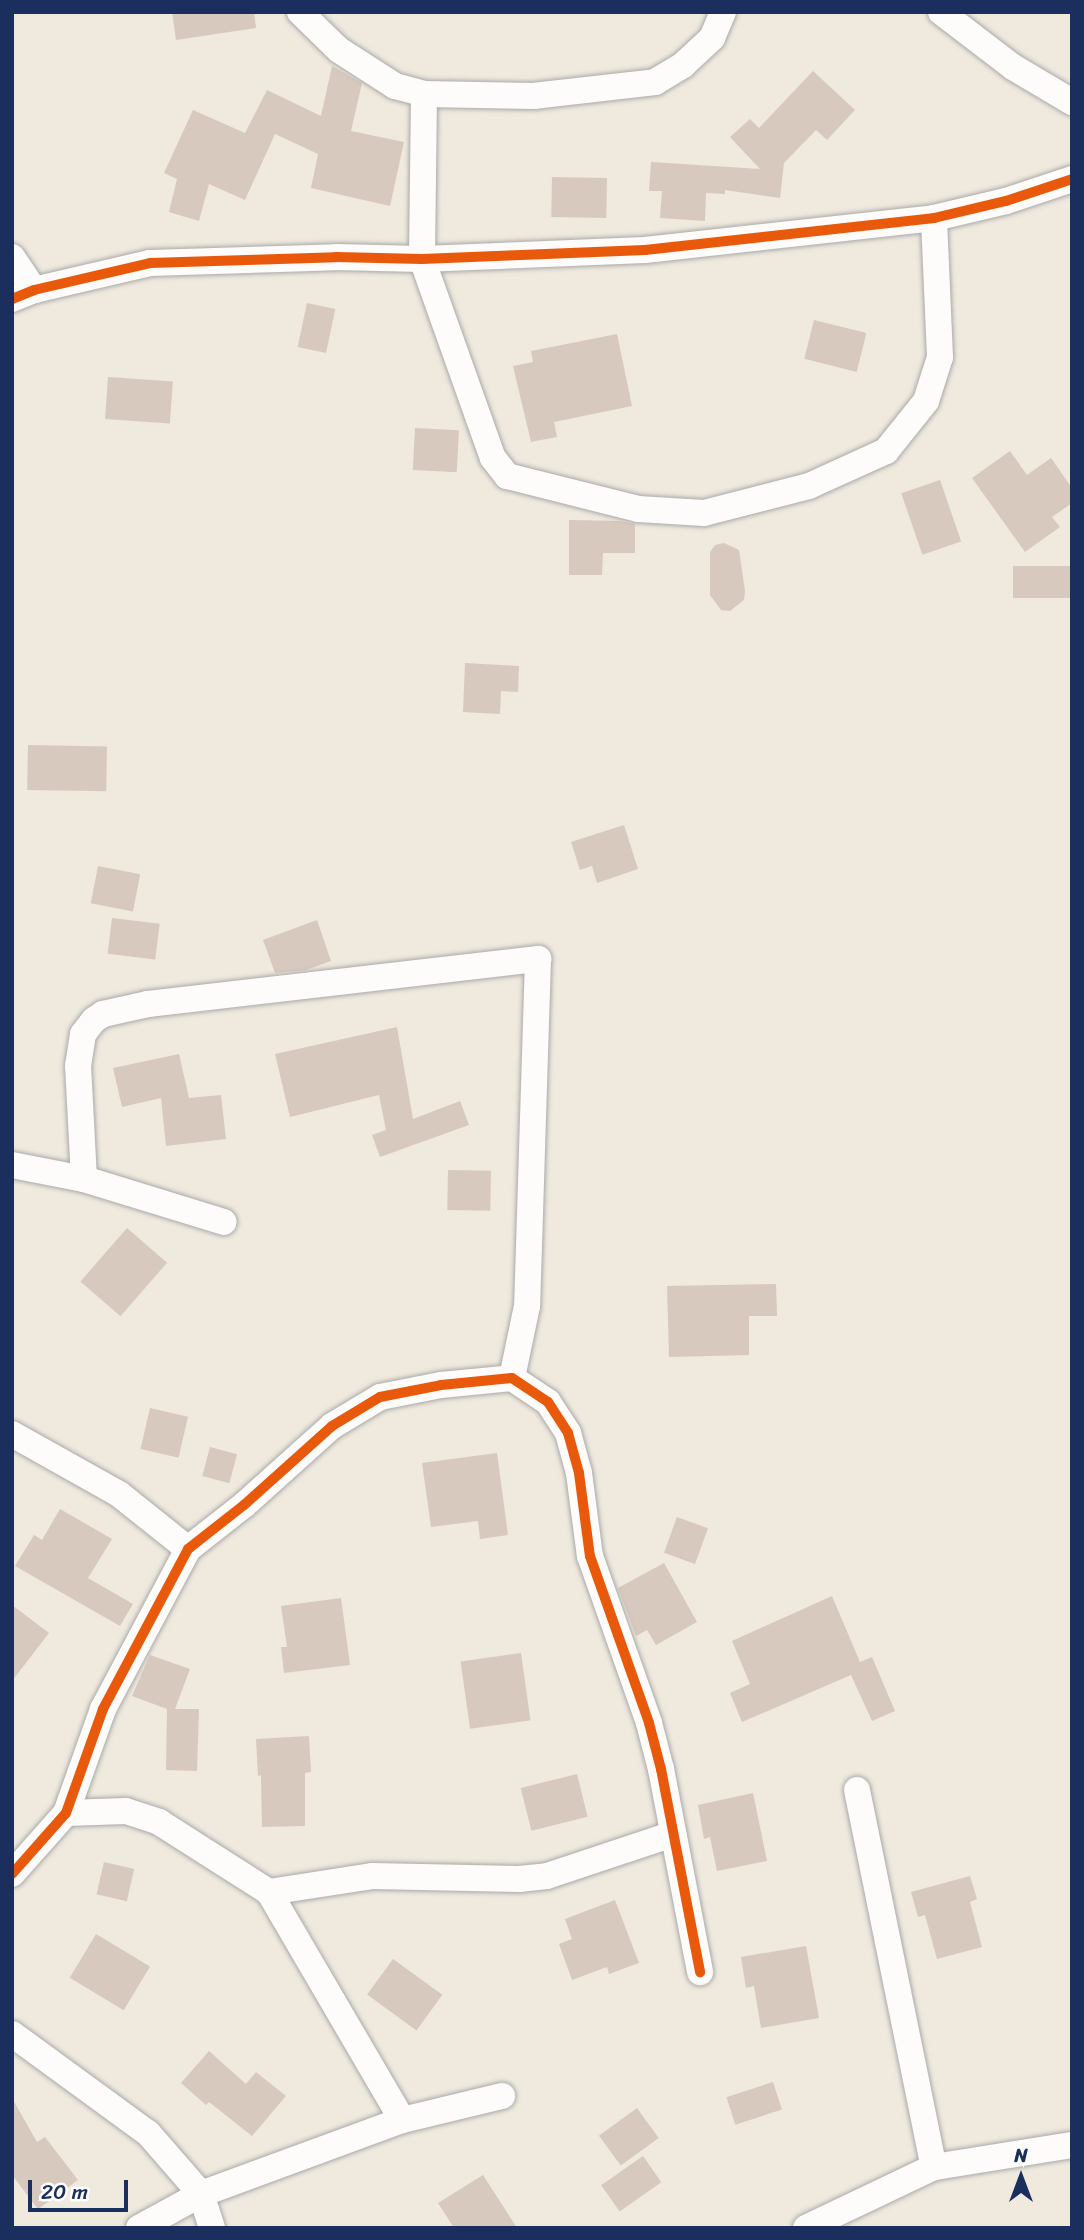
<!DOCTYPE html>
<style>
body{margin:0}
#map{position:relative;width:1084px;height:2240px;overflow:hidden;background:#efe9de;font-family:Sriracha,sans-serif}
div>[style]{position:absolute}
.building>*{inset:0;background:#d8c9be;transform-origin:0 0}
.roads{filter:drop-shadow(0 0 2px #aaaaa9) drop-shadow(0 0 2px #aaaaa9)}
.street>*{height:26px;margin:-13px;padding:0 13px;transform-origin:13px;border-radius:13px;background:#fdfcfa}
.cycleway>*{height:10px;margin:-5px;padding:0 5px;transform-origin:5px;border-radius:5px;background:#e8590c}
span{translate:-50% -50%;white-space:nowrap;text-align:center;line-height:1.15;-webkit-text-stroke:5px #fff;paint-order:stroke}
.frame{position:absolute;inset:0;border:14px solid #1b2f5e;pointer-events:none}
.north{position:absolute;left:986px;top:2142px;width:70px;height:70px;-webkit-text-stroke:5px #fff;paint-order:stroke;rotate:0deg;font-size:19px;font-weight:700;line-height:28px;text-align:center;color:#1b2f5e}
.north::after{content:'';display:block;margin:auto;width:24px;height:32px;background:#1b2f5e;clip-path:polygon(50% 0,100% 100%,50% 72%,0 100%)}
.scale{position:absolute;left:28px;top:2180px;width:100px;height:32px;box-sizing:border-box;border:4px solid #1b2f5e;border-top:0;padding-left:9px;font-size:21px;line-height:24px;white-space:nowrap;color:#1b2f5e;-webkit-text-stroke:5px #fff;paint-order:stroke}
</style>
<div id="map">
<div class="building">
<div style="clip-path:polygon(172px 12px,254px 12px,256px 28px,176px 40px)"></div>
<div style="clip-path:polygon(332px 66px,362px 83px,351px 131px,404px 142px,390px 206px,311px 188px,318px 154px,275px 134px,245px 200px,209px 184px,199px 221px,169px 212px,177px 179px,164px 173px,193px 110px,245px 133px,267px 90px,321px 116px)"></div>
<div style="clip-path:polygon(813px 71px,855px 110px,827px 140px,816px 130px,784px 163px,780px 198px,725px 190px,725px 194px,706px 193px,705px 221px,660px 218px,662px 191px,649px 191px,651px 162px,760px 169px,730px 137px,750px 119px,759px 128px)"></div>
<div style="left:552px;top:177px;width:55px;height:40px;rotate:1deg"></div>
<div style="left:307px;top:303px;width:29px;height:45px;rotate:12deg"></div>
<div style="left:814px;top:320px;width:54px;height:40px;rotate:14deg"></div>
<div style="clip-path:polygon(617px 334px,632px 406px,554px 422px,557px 437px,531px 442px,513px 366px,533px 362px,531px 351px)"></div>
<div style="left:108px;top:377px;width:65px;height:42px;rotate:4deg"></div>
<div style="left:415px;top:428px;width:44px;height:42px;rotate:3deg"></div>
<div style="clip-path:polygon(1010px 451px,1027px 475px,1051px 458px,1072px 488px,1072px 503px,1052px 517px,1060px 527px,1025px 552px,972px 478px)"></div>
<div style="left:940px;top:480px;width:65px;height:41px;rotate:71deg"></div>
<div style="clip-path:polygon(569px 520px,620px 521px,635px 524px,635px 553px,603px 553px,602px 575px,569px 575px)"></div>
<div style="clip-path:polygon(724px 543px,739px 550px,745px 591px,744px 600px,730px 611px,721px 610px,710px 595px,710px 552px,715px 545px)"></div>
<div style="left:1072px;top:566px;width:32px;height:59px;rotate:90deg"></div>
<div style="clip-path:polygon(465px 663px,519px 666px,518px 692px,501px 691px,500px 714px,463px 712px)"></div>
<div style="left:28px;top:745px;width:79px;height:45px;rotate:1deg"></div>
<div style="clip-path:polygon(624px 825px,638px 869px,597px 883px,592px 866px,580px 870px,571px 842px)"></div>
<div style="left:98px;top:866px;width:43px;height:38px;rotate:11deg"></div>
<div style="left:112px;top:918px;width:48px;height:36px;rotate:7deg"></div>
<div style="clip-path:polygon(317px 920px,331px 961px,306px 970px,275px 973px,263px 940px)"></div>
<div style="clip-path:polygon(397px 1027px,413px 1119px,460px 1101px,469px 1125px,380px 1157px,372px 1135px,386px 1130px,379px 1095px,290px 1117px,275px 1054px)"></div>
<div style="clip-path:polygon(179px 1054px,189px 1098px,221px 1095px,226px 1139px,166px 1146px,161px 1098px,122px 1107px,113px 1068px)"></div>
<div style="left:448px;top:1170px;width:43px;height:40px;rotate:1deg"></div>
<div style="left:127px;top:1228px;width:53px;height:71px;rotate:41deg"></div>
<div style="clip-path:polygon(776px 1284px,777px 1316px,749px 1316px,749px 1355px,669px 1357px,667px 1286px)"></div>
<div style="left:150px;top:1408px;width:39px;height:42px;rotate:13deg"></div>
<div style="left:210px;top:1447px;width:28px;height:30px;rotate:15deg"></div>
<div style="clip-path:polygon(497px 1453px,508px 1535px,480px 1539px,478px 1521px,431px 1527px,422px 1463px)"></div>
<div style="clip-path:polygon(60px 1509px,112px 1539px,88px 1578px,133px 1604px,120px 1626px,15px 1566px,34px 1535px,42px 1540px)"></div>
<div style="left:677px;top:1517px;width:33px;height:38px;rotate:20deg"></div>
<div style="clip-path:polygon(664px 1563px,697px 1622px,656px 1645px,647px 1630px,636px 1636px,618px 1588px)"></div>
<div style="clip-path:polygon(832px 1596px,860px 1662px,872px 1657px,895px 1711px,872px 1721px,851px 1675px,742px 1722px,730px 1693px,750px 1684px,732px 1641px)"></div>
<div style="clip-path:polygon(341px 1598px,350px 1665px,284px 1673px,281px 1647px,287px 1647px,281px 1606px)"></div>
<div style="clip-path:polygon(12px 1605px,49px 1633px,12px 1681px)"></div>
<div style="left:521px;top:1653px;width:68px;height:61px;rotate:82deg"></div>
<div style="clip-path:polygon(150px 1655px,190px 1669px,175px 1709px,199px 1709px,197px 1771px,166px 1770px,167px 1709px,132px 1696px)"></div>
<div style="clip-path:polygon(309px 1736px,311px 1772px,305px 1773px,305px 1826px,262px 1827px,261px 1775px,258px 1776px,256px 1739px)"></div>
<div style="left:577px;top:1774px;width:44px;height:58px;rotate:76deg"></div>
<div style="clip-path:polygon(753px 1793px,767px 1861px,717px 1871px,710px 1837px,704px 1839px,698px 1805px)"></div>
<div style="left:104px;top:1862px;width:31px;height:33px;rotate:13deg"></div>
<div style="clip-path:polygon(970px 1876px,977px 1899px,970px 1902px,982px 1947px,937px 1959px,925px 1915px,918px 1917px,911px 1892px)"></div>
<div style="clip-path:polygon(615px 1900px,639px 1963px,609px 1974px,607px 1967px,572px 1980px,559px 1944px,572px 1939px,565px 1919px)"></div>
<div style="left:96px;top:1934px;width:63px;height:51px;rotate:31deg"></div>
<div style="clip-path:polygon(806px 1946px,819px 2018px,761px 2028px,754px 1986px,746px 1988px,741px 1957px)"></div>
<div style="left:393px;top:1959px;width:61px;height:44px;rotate:36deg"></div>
<div style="clip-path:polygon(209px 2051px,246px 2084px,256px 2072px,286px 2096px,252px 2136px,209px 2102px,206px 2105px,181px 2083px)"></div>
<div style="left:773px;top:2082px;width:29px;height:49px;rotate:72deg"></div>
<div style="clip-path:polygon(12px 2098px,37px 2142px,45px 2137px,78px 2180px,38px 2209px,12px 2175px)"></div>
<div style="left:637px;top:2108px;width:37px;height:47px;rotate:54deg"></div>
<div style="left:643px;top:2156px;width:32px;height:51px;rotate:55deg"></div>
<div style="clip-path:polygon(483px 2175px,517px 2228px,454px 2228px,438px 2203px)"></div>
</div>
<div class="roads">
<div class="street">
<div style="left:300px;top:12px;width:54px;rotate:44.3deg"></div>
<div style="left:339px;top:50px;width:67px;rotate:32.7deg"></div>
<div style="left:395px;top:86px;width:30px;rotate:15deg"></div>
<div style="left:424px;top:94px;width:109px;rotate:1.1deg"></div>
<div style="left:533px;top:96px;width:123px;rotate:-6.5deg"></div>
<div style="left:655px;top:82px;width:33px;rotate:-31deg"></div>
<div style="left:683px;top:65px;width:40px;rotate:-43deg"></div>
<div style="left:712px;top:38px;width:28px;rotate:-67deg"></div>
<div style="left:941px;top:12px;width:91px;rotate:37.4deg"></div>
<div style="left:1013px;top:67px;width:69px;rotate:30.7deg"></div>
<div style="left:424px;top:94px;width:165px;rotate:90.7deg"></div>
<div style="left:422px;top:259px;width:211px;rotate:70.4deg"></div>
<div style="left:493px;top:458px;width:23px;rotate:52deg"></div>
<div style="left:507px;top:476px;width:135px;rotate:14.1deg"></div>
<div style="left:638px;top:509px;width:66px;rotate:3.5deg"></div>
<div style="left:704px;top:513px;width:108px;rotate:-14.4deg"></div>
<div style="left:809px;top:486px;width:85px;rotate:-24.4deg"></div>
<div style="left:886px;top:451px;width:64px;rotate:-51.3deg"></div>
<div style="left:926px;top:401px;width:46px;rotate:-72.3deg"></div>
<div style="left:940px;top:357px;width:139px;rotate:-92.5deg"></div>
<div style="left:12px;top:257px;width:40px;rotate:56deg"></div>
<div style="left:12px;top:299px;width:24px;rotate:-22deg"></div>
<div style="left:34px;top:290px;width:119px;rotate:-13.1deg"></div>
<div style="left:150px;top:263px;width:186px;rotate:-1.8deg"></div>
<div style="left:336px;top:257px;width:86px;rotate:1.3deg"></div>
<div style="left:422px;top:259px;width:223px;rotate:-2.3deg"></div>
<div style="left:645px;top:250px;width:291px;rotate:-6.3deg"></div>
<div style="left:934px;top:218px;width:74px;rotate:-13.3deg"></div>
<div style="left:1006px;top:201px;width:70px;rotate:-18.4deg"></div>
<div style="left:12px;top:1165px;width:73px;rotate:11deg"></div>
<div style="left:84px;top:1179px;width:146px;rotate:17.1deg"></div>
<div style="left:84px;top:1179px;width:113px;rotate:-93deg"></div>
<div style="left:78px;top:1066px;width:32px;rotate:-81deg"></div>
<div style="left:83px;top:1034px;width:18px;rotate:-52deg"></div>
<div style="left:94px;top:1020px;width:11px;rotate:-34deg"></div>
<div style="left:103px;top:1014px;width:46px;rotate:-12.5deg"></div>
<div style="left:148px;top:1004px;width:393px;rotate:-6.6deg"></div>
<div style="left:538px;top:959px;width:347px;rotate:91.8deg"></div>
<div style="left:527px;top:1306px;width:74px;rotate:101.8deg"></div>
<div style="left:12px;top:1434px;width:123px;rotate:29.3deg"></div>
<div style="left:119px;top:1494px;width:88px;rotate:38.6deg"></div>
<div style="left:857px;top:1790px;width:385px;rotate:78.5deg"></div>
<div style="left:66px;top:1813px;width:60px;rotate:-1.9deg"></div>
<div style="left:126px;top:1811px;width:35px;rotate:18deg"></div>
<div style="left:159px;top:1822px;width:130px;rotate:32.5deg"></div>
<div style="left:269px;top:1892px;width:104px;rotate:-8.8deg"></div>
<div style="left:372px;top:1876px;width:147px;rotate:1.2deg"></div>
<div style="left:519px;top:1879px;width:28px;rotate:-6deg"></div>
<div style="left:547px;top:1876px;width:133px;rotate:-18.4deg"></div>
<div style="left:12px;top:1874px;width:81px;rotate:-48.5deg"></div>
<div style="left:66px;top:1813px;width:110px;rotate:-70.4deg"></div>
<div style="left:103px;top:1709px;width:181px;rotate:-62deg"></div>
<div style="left:188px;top:1549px;width:71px;rotate:-38.2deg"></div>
<div style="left:244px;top:1505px;width:118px;rotate:-41.9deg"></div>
<div style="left:332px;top:1426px;width:56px;rotate:-31.1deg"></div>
<div style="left:380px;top:1397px;width:62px;rotate:-11.1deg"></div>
<div style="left:441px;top:1385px;width:71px;rotate:-5.6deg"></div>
<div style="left:512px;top:1378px;width:43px;rotate:33.7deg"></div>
<div style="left:548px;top:1402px;width:37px;rotate:57deg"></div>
<div style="left:568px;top:1433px;width:41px;rotate:74.6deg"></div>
<div style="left:579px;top:1473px;width:84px;rotate:82.5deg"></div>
<div style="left:590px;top:1556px;width:177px;rotate:70.5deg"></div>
<div style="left:649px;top:1723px;width:48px;rotate:75.4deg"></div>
<div style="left:661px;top:1769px;width:207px;rotate:79.1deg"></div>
<div style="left:269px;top:1892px;width:264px;rotate:59.7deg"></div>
<div style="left:12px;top:2034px;width:168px;rotate:36.1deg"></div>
<div style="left:148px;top:2133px;width:81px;rotate:49deg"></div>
<div style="left:201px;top:2194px;width:36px;rotate:72deg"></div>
<div style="left:139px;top:2228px;width:71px;rotate:-28.7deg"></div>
<div style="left:201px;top:2194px;width:214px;rotate:-20.2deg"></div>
<div style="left:402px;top:2120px;width:103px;rotate:-13.5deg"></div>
<div style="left:806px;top:2228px;width:142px;rotate:-25.5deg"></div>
<div style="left:934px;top:2167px;width:140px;rotate:-9.1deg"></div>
</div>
</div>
<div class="cycleway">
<div style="left:12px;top:299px;width:24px;rotate:-22deg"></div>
<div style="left:34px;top:290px;width:119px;rotate:-13.1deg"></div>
<div style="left:150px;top:263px;width:186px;rotate:-1.8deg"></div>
<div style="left:336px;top:257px;width:86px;rotate:1.3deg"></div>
<div style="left:422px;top:259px;width:223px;rotate:-2.3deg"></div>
<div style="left:645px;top:250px;width:291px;rotate:-6.3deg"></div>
<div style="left:934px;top:218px;width:74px;rotate:-13.3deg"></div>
<div style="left:1006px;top:201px;width:70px;rotate:-18.4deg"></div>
<div style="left:12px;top:1874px;width:81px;rotate:-48.5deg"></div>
<div style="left:66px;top:1813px;width:110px;rotate:-70.4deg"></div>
<div style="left:103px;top:1709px;width:181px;rotate:-62deg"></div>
<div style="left:188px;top:1549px;width:71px;rotate:-38.2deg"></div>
<div style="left:244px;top:1505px;width:118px;rotate:-41.9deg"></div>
<div style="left:332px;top:1426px;width:56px;rotate:-31.1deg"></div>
<div style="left:380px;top:1397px;width:62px;rotate:-11.1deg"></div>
<div style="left:441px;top:1385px;width:71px;rotate:-5.6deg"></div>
<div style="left:512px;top:1378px;width:43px;rotate:33.7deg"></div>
<div style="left:548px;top:1402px;width:37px;rotate:57deg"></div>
<div style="left:568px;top:1433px;width:41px;rotate:74.6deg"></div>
<div style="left:579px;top:1473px;width:84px;rotate:82.5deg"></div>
<div style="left:590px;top:1556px;width:177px;rotate:70.5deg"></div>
<div style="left:649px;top:1723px;width:48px;rotate:75.4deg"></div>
<div style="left:661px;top:1769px;width:207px;rotate:79.1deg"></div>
</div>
<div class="frame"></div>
<div class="north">N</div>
<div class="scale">20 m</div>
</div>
